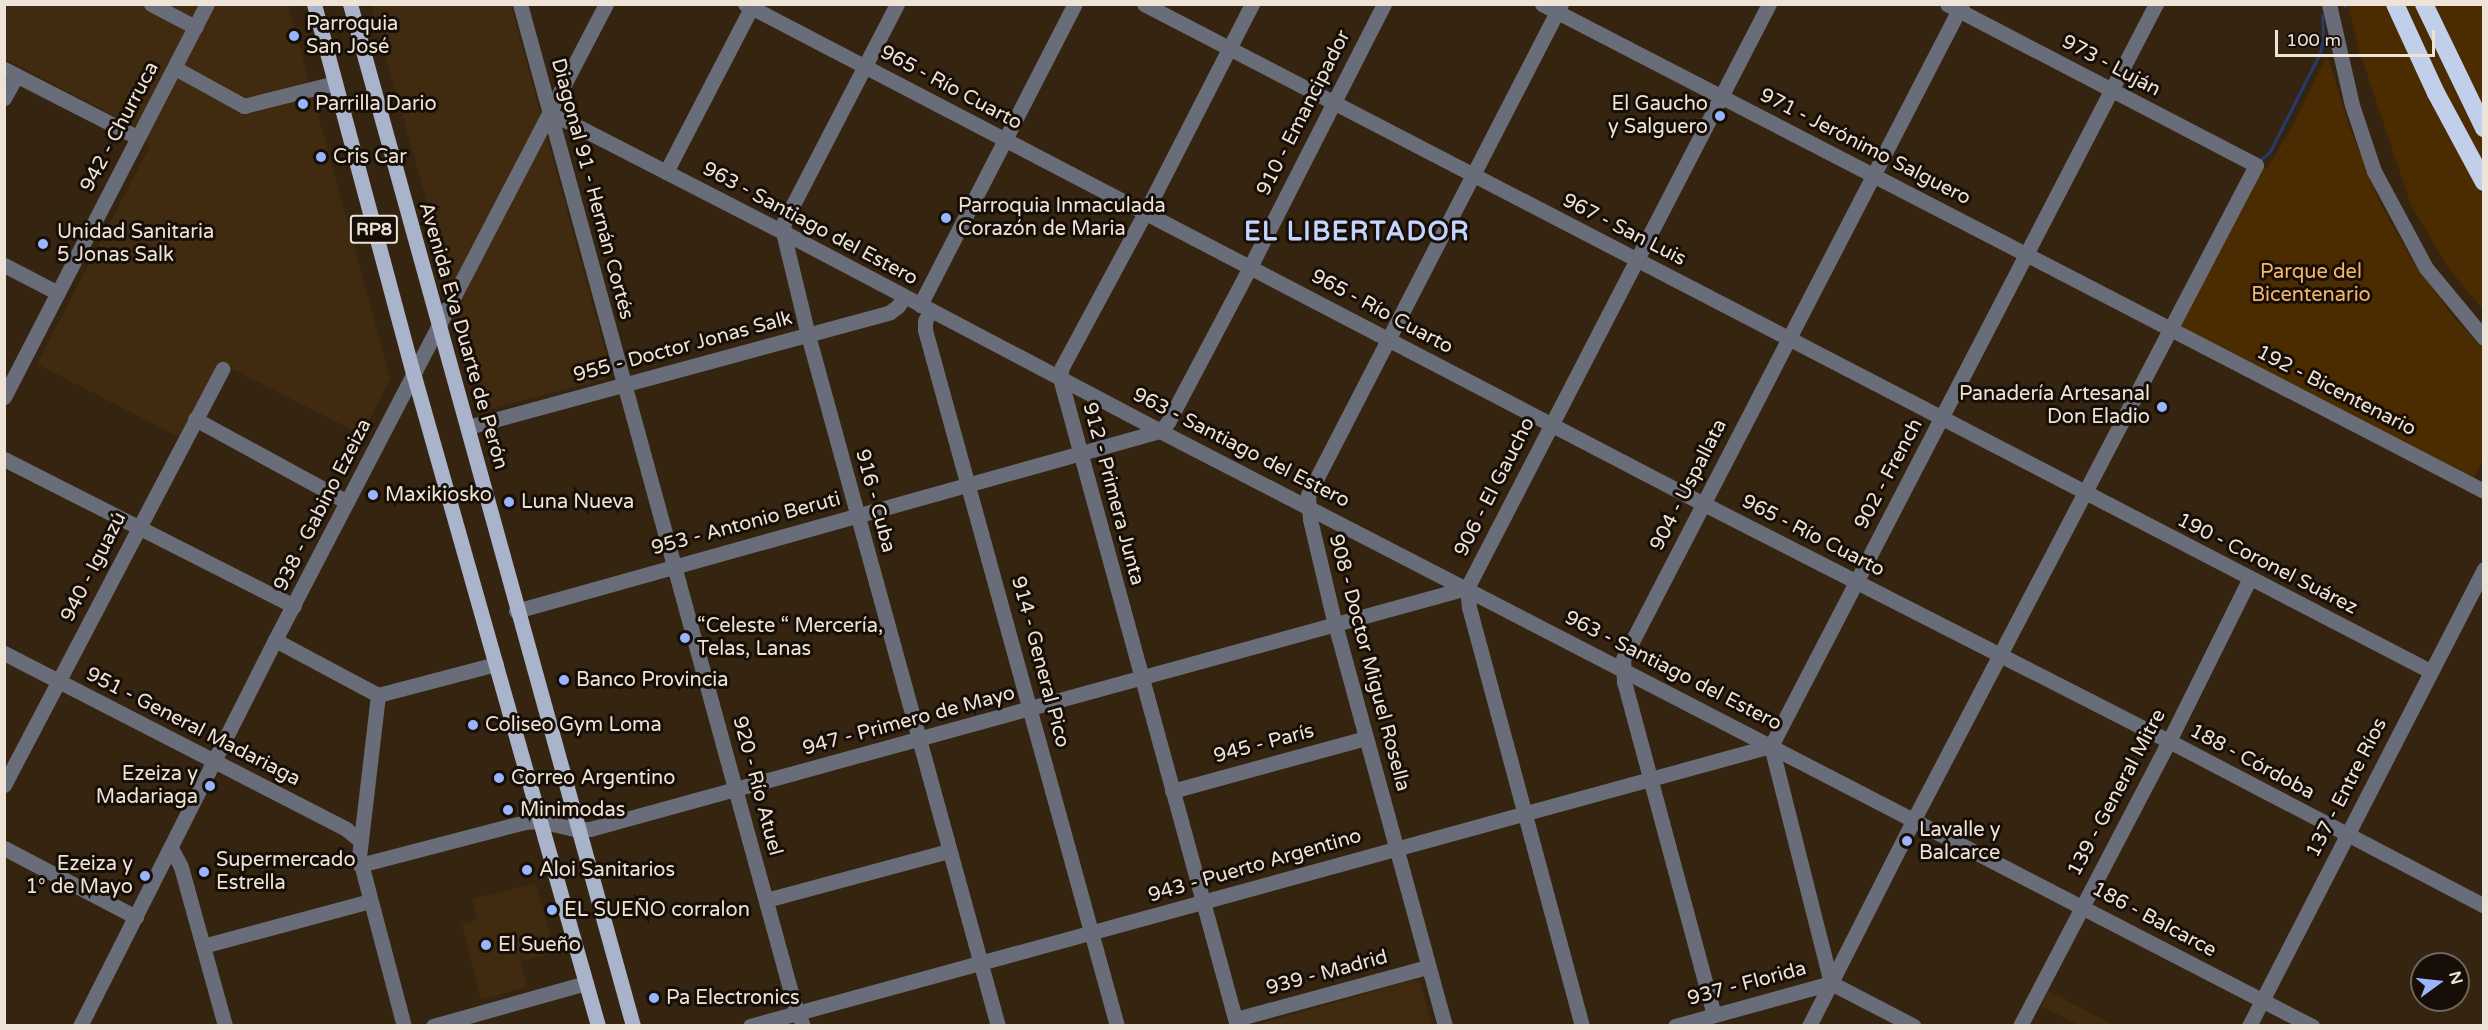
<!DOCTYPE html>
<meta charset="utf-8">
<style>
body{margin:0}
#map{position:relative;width:2488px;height:1030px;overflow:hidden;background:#352410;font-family:"Varela Round",sans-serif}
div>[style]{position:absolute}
.built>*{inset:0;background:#402b10}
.green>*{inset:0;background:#4b2c00}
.stream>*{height:3px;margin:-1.5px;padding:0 1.5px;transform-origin:1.5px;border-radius:1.5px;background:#273a6e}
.minor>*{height:15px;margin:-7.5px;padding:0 7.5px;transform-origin:7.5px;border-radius:7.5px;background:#686d79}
.major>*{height:15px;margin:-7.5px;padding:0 7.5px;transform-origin:7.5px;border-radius:7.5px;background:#a9b3ca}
.highway>*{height:18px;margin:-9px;padding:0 9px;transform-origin:9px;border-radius:9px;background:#c2cfeb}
.dots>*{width:16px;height:16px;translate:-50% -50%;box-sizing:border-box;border:3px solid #170f07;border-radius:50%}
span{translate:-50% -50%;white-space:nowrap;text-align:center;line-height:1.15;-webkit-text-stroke:6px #170f07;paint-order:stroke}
.shield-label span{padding:2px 4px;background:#170f07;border:2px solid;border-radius:4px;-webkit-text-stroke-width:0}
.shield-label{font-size:18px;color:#eee3d7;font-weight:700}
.poi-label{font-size:20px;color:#eee3d7}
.left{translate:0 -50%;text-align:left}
.right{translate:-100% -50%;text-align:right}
.street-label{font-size:20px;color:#eee3d7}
.park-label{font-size:20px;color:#f7b666}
.district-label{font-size:26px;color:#c4d5fe;font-weight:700;letter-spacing:1.5px}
.frame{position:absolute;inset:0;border:6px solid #eee3d7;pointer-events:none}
.north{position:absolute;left:2410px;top:952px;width:60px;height:60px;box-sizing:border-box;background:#170f07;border:2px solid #6d645a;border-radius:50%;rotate:75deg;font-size:16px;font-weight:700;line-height:24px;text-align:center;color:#eee3d7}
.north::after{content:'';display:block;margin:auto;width:21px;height:27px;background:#98b5fd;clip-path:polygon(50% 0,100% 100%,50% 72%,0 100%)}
.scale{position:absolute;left:2275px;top:30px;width:160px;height:27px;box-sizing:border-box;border:3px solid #eee3d7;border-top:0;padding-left:8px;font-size:18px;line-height:21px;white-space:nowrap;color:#eee3d7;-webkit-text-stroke:4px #170f07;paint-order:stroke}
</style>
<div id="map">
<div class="built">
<div style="clip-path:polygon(4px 5px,288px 5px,390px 378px,362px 435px,219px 362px,179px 437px,37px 364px,150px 146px,133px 125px,5px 59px)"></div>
<div style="clip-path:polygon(371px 5px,511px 5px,610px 368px,605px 379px,486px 410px)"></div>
<div style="clip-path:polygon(536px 883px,554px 952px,520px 962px,527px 987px,481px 1000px,462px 925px,477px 920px,472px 899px)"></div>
<div style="clip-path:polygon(1414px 980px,1420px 983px,1432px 1025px,1255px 1025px)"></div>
<div style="clip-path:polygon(2048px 991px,2114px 1025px,2079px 1025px,2041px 1006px)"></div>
</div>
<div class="green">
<div style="clip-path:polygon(2348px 5px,2483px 5px,2483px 310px,2447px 266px,2411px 205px,2359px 50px)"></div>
<div style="clip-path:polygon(2327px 55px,2350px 128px,2381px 205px,2412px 259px,2451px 314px,2483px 349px,2483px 460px,2473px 480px,2177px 325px,2259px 167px,2267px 169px,2291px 129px)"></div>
</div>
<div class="stream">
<div style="left:2345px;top:6px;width:2px;rotate:-90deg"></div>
<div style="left:2261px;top:159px;width:10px;rotate:-37deg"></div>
<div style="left:2269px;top:153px;width:112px;rotate:-63deg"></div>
<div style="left:2320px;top:53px;width:14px;rotate:-78deg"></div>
<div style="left:2323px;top:39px;width:24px;rotate:-92deg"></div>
</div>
<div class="minor">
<div style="left:151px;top:4px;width:50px;rotate:27.6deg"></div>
<div style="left:520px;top:4px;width:1033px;rotate:74.67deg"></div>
<div style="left:793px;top:1000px;width:28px;rotate:69deg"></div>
<div style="left:745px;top:4px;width:1082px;rotate:27.54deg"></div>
<div style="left:1704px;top:504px;width:522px;rotate:27.01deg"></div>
<div style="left:2169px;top:741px;width:356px;rotate:27.6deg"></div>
<div style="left:897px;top:4px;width:246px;rotate:117.4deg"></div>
<div style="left:784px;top:222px;width:10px;rotate:96deg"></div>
<div style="left:783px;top:232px;width:106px;rotate:76.4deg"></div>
<div style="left:808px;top:335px;width:717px;rotate:74.63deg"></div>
<div style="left:1144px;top:4px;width:1449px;rotate:27.41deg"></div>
<div style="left:1542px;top:4px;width:1060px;rotate:27.34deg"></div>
<div style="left:2329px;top:4px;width:104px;rotate:77.2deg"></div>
<div style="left:2352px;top:105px;width:70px;rotate:71.6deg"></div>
<div style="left:2374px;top:171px;width:110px;rotate:61.8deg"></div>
<div style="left:2426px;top:268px;width:91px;rotate:50.4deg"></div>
<div style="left:175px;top:68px;width:79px;rotate:28.8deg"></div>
<div style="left:244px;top:106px;width:94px;rotate:-14.2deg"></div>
<div style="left:4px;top:69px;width:149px;rotate:27.1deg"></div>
<div style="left:4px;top:98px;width:26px;rotate:-61deg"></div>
<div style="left:549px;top:115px;width:17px;rotate:17deg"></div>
<div style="left:565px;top:120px;width:245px;rotate:27.2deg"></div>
<div style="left:783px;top:232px;width:426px;rotate:27.8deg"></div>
<div style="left:1160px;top:431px;width:1297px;rotate:27.32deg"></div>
<div style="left:666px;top:172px;width:189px;rotate:-62.6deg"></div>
<div style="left:4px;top:265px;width:59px;rotate:27.4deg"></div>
<div style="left:920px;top:305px;width:339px;rotate:-62.8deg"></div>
<div style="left:930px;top:310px;width:12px;rotate:114deg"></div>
<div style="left:925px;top:321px;width:9px;rotate:90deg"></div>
<div style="left:925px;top:330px;width:722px;rotate:74.58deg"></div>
<div style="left:4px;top:397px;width:442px;rotate:-62.7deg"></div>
<div style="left:195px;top:419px;width:173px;rotate:28.6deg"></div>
<div style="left:468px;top:427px;width:437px;rotate:-15.2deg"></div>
<div style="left:890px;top:312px;width:10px;rotate:-37deg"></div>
<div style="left:898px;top:306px;width:11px;rotate:-56deg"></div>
<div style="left:4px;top:459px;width:325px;rotate:26.9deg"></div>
<div style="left:516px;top:611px;width:669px;rotate:-15.62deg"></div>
<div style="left:1160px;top:431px;width:12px;rotate:-48deg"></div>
<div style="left:1168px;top:422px;width:175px;rotate:-62.1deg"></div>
<div style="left:1250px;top:267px;width:295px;rotate:-63deg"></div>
<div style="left:275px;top:640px;width:117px;rotate:28.1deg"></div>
<div style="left:378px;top:695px;width:122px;rotate:-14.7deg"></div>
<div style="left:4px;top:653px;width:385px;rotate:27.2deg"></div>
<div style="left:346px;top:829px;width:19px;rotate:39deg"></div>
<div style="left:378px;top:695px;width:162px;rotate:96.7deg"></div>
<div style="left:359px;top:856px;width:176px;rotate:75.2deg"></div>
<div style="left:4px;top:785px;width:470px;rotate:-62.3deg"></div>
<div style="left:1172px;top:791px;width:201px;rotate:-15.3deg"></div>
<div style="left:4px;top:848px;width:149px;rotate:27.6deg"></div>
<div style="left:171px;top:848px;width:21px;rotate:62deg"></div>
<div style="left:181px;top:867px;width:165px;rotate:74.5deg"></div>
<div style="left:360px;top:865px;width:171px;rotate:-14.6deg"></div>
<div style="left:525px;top:822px;width:15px;rotate:-4deg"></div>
<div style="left:540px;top:821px;width:37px;rotate:13deg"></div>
<div style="left:576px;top:829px;width:14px"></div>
<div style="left:590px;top:829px;width:910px;rotate:-15.37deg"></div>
<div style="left:766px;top:900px;width:189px;rotate:-15deg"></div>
<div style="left:203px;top:946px;width:173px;rotate:-15.1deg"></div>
<div style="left:1831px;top:983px;width:244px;rotate:-104.2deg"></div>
<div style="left:1771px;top:746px;width:836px;rotate:-62.58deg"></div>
<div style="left:1831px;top:983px;width:93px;rotate:27.4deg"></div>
<div style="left:1714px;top:1015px;width:345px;rotate:-105.1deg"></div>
<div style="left:1624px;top:682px;width:23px;rotate:-92deg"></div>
<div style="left:1623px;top:659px;width:738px;rotate:-62.64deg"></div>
<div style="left:1236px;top:1019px;width:199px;rotate:-15.2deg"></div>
<div style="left:80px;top:1026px;width:432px;rotate:-63.2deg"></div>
<div style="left:275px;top:640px;width:717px;rotate:-62.51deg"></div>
<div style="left:433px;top:1026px;width:159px;rotate:-15.7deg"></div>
<div style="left:750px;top:1026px;width:1059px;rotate:-15.34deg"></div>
<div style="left:1237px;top:1026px;width:672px;rotate:-105.28deg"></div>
<div style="left:1060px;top:378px;width:11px;rotate:-80deg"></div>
<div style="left:1062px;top:367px;width:175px;rotate:-61.7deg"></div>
<div style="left:1145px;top:213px;width:235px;rotate:-62.9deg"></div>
<div style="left:1445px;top:1026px;width:416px;rotate:-105.3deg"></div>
<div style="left:1335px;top:625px;width:109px;rotate:-103.3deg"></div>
<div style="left:1310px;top:519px;width:24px;rotate:-95deg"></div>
<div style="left:1308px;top:495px;width:552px;rotate:-62.74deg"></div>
<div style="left:1582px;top:1026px;width:434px;rotate:-105.1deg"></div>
<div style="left:1469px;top:607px;width:19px;rotate:-96deg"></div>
<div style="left:1467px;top:588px;width:657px;rotate:-62.66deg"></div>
<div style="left:1675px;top:1026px;width:162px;rotate:-15.4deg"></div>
<div style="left:1809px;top:1026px;width:232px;rotate:-63.1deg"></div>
<div style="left:1914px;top:819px;width:738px;rotate:-62.39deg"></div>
<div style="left:2256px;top:165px;width:348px;rotate:-152.5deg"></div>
<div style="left:2020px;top:1026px;width:322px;rotate:-62.4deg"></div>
<div style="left:2169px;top:741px;width:182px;rotate:-63.6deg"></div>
<div style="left:2249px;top:1026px;width:514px;rotate:-62.79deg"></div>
</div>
<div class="major">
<div style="left:314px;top:4px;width:385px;rotate:75deg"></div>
<div style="left:414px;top:376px;width:676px;rotate:74.19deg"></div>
<div style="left:350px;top:4px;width:1060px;rotate:74.52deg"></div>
</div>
<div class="highway">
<div style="left:2395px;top:4px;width:98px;rotate:65.3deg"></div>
<div style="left:2436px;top:93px;width:101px;rotate:61.7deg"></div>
<div style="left:2424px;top:4px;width:138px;rotate:64.2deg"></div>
</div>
<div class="dots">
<div style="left:294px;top:36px;background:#98b5fd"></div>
<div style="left:303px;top:104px;background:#98b5fd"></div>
<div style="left:1720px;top:116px;background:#98b5fd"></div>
<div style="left:321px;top:157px;background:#98b5fd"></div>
<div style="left:946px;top:218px;background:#98b5fd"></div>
<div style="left:43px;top:244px;background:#98b5fd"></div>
<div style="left:2162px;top:407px;background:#98b5fd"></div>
<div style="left:373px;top:495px;background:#98b5fd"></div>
<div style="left:509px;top:502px;background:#98b5fd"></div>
<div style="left:685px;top:638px;background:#98b5fd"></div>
<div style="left:564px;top:680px;background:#98b5fd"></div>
<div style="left:473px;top:725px;background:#98b5fd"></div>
<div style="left:499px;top:778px;background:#98b5fd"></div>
<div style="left:210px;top:786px;background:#98b5fd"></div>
<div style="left:508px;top:810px;background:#98b5fd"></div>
<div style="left:1907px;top:841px;background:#98b5fd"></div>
<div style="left:527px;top:870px;background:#98b5fd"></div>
<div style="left:204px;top:872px;background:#98b5fd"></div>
<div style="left:145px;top:876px;background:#98b5fd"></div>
<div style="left:552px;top:910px;background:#98b5fd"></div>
<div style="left:486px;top:945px;background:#98b5fd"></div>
<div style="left:654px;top:998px;background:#98b5fd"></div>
</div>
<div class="shield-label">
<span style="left:374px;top:229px">RP8</span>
</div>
<div class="poi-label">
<span class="left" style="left:306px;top:36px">Parroquia<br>San José</span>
<span class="left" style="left:315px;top:104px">Parrilla Dario</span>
<span class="right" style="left:1708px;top:116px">El Gaucho<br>y Salguero</span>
<span class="left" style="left:333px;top:157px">Cris Car</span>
<span class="left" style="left:958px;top:218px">Parroquia Inmaculada<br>Corazón de Maria</span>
<span class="left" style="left:57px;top:244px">Unidad Sanitaria<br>5 Jonas Salk</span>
<span class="right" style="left:2150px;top:406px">Panadería Artesanal<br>Don Eladio</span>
<span class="left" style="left:385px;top:495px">Maxikiosko</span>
<span class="left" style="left:521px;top:502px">Luna Nueva</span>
<span class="left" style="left:697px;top:638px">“Celeste “ Mercería,<br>Telas, Lanas</span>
<span class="left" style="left:576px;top:680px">Banco Provincia</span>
<span class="left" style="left:485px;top:725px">Coliseo Gym Loma</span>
<span class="right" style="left:198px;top:786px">Ezeiza y<br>Madariaga</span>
<span class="left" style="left:511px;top:778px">Correo Argentino</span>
<span class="left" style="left:520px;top:810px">Minimodas</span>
<span class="left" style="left:1919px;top:842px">Lavalle y<br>Balcarce</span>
<span class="left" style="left:216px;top:872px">Supermercado<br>Estrella</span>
<span class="right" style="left:133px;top:876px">Ezeiza y<br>1° de Mayo</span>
<span class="left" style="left:539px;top:870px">Aloi Sanitarios</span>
<span class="left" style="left:564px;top:910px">EL SUEÑO corralon</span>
<span class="left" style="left:498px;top:945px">El Sueño</span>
<span class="left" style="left:666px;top:998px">Pa Electronics</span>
</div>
<div class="street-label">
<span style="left:2111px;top:66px;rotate:28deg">973 - Luján</span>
<span style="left:951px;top:88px;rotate:28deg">965 - Río Cuarto</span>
<span style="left:1304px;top:113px;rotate:-63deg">910 - Emancipador</span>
<span style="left:120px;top:127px;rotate:-62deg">942 - Churruca</span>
<span style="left:1865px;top:147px;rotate:27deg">971 - Jerónimo Salguero</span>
<span style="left:592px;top:189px;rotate:75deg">Diagonal 91 - Hernán Cortés</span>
<span style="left:810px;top:224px;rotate:28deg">963 - Santiago del Estero</span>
<span style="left:1624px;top:230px;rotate:27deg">967 - San Luis</span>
<span style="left:1382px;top:312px;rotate:28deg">965 - Río Cuarto</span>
<span style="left:463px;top:336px;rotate:74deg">Avenida Eva Duarte de Perón</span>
<span style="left:683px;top:347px;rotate:-15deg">955 - Doctor Jonas Salk</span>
<span style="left:2336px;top:391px;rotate:27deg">192 - Bicentenario</span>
<span style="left:1241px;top:448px;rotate:27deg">963 - Santiago del Estero</span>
<span style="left:1889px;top:474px;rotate:-62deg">902 - French</span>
<span style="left:1689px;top:485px;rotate:-63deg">904 - Uspallata</span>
<span style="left:1495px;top:487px;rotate:-63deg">906 - El Gaucho</span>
<span style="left:1113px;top:494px;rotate:75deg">912 - Primera Junta</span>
<span style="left:875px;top:501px;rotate:75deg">916 - Cuba</span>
<span style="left:323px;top:505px;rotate:-63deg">938 - Gabino Ezeiza</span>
<span style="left:746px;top:524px;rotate:-15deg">953 - Antonio Beruti</span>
<span style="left:1813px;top:536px;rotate:27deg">965 - Río Cuarto</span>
<span style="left:2267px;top:564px;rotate:27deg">190 - Coronel Suárez</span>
<span style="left:94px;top:567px;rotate:-63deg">940 - Iguazú</span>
<span style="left:1040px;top:662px;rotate:75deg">914 - General Pico</span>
<span style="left:1369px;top:663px;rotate:75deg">908 - Doctor Miguel Rosella</span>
<span style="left:1673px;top:671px;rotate:27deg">963 - Santiago del Estero</span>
<span style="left:909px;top:721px;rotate:-15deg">947 - Primero de Mayo</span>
<span style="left:193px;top:727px;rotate:27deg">951 - General Madariaga</span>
<span style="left:1264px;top:744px;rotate:-15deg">945 - París</span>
<span style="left:2252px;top:762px;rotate:28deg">188 - Córdoba</span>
<span style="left:757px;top:786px;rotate:75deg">920 - Río Atuel</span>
<span style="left:2347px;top:788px;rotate:-63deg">137 - Entre Ríos</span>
<span style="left:2117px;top:793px;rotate:-62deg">139 - General Mitre</span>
<span style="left:1255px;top:866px;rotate:-16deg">943 - Puerto Argentino</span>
<span style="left:2154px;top:920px;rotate:28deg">186 - Balcarce</span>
<span style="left:1327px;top:973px;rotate:-15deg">939 - Madrid</span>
<span style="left:1747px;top:984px;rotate:-15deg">937 - Florida</span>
</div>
<div class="park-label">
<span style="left:2311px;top:284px">Parque del<br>Bicentenario</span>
</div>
<div class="district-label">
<span style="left:1357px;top:232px">EL LIBERTADOR</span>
</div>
<div class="frame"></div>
<div class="north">N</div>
<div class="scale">100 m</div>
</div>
